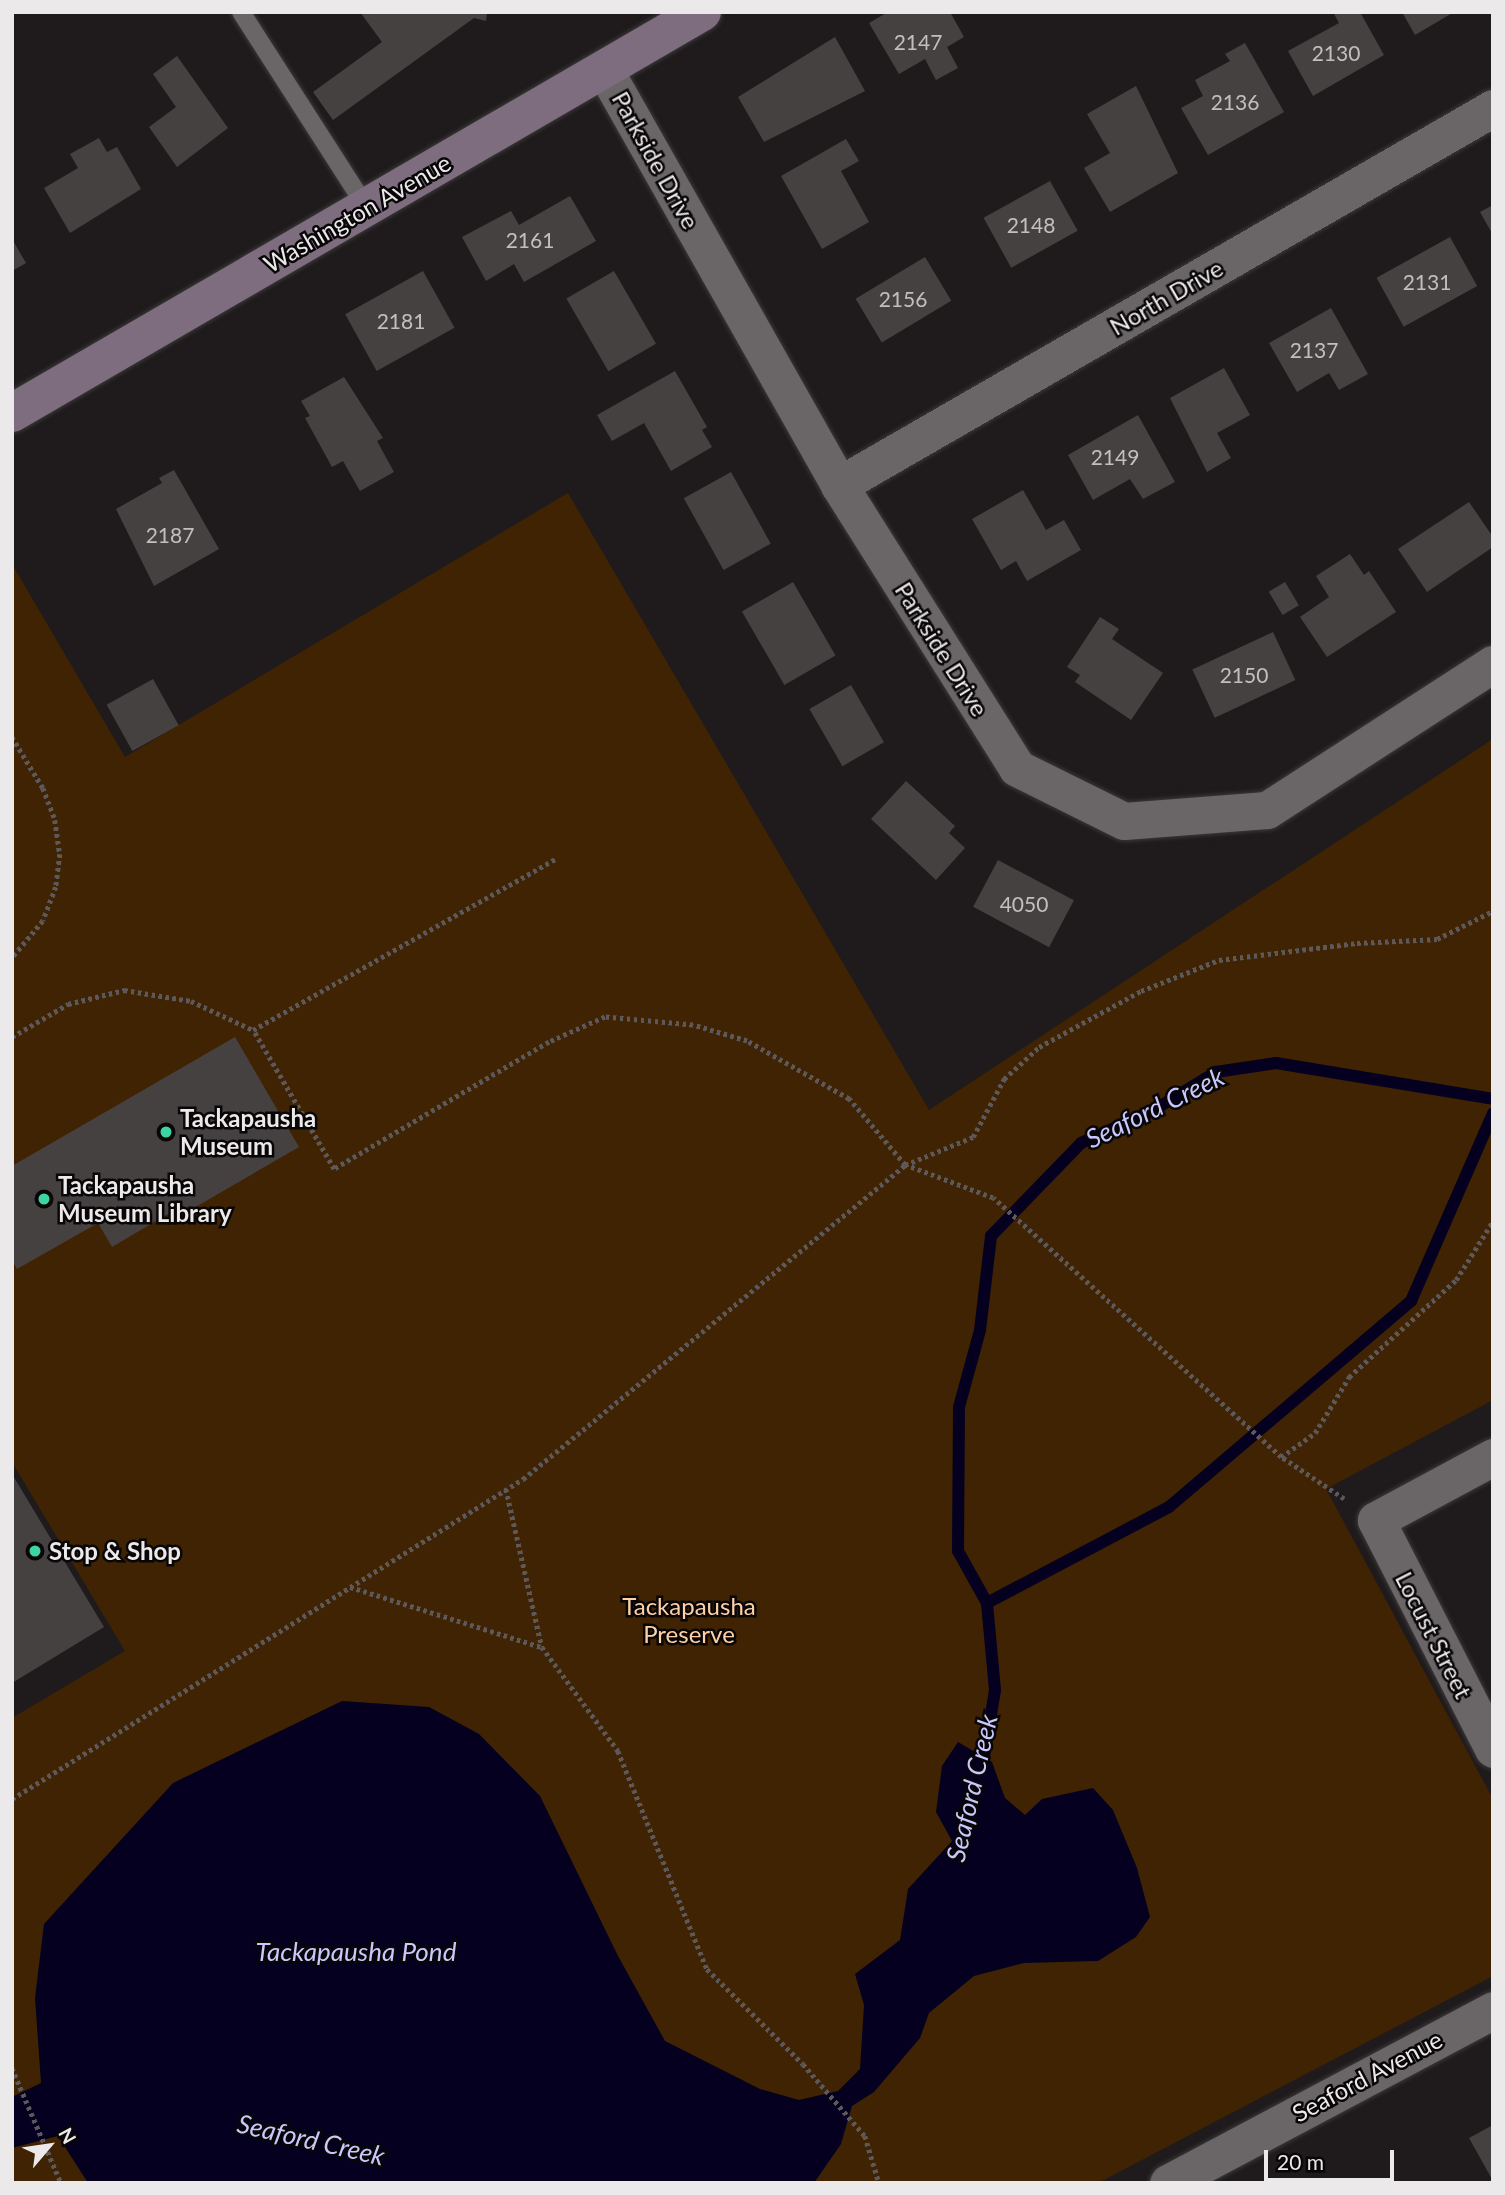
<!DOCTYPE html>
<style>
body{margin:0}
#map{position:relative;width:1505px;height:2195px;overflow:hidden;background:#1f1b1c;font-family:Lato,sans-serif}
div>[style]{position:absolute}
.green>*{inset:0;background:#402302}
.water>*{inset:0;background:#05001f}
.stream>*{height:12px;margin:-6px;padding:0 6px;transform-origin:6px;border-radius:6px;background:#05001f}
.building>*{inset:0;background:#464141;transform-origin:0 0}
.path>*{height:4.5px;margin-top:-2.25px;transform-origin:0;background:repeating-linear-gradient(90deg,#5d595a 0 3.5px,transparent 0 7px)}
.roads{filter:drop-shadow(0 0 2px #3b3839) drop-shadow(0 0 2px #3b3839)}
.lane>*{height:18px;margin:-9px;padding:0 9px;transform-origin:9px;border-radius:9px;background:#6a6567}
.street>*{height:37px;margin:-18.5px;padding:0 18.5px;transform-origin:18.5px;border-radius:18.5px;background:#6a6567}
.secondary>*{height:38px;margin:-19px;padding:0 19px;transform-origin:19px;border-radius:19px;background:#7e6d7e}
.dots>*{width:19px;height:19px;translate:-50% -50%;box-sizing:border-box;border:4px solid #080607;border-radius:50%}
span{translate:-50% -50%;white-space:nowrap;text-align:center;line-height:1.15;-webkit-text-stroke:5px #080607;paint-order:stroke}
.number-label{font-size:21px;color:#c2bfc0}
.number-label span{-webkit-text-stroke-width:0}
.street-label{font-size:24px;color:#ece9ea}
.poi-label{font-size:24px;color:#ece9ea;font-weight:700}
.left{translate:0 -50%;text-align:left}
.park-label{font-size:24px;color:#ffd0a5}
.water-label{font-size:26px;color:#c8c7fe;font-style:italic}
.frame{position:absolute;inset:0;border:14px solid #ece9ea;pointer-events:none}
.north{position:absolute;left:14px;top:2111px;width:70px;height:70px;-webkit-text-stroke:5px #080607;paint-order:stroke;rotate:61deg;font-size:19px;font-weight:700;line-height:28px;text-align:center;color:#ece9ea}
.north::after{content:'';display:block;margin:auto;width:24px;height:32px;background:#ece9ea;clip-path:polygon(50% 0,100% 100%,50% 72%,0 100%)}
.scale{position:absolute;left:1264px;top:2150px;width:130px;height:32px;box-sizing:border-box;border:4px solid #ece9ea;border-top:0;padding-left:9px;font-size:21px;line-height:24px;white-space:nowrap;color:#ece9ea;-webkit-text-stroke:5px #080607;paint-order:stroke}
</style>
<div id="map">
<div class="green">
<div style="clip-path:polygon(568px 493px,929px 1110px,1493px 739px,1493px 1400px,1326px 1489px,1493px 1799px,1493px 1976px,1098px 2183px,12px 2183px,12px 1718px,125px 1651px,12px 1462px,12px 564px,125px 757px)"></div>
</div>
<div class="water">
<div style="clip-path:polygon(342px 1701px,429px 1707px,479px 1734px,540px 1796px,618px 1956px,665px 2041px,760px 2089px,799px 2100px,838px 2091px,860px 2069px,864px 2005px,855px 1974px,900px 1940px,908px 1889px,952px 1841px,936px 1812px,942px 1766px,958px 1742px,992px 1762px,1005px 1798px,1025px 1815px,1042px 1799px,1093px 1788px,1113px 1810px,1137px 1868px,1150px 1917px,1136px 1937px,1098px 1961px,1024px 1963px,974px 1976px,929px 2013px,920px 2038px,874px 2092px,852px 2106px,841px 2144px,814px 2183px,88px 2183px,58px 2136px,12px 2148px,12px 2097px,41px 2083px,35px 1998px,44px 1924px,173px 1783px)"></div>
</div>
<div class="stream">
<div style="left:987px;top:1603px;width:206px;rotate:-27.8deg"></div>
<div style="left:1169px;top:1507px;width:318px;rotate:-40.4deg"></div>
<div style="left:1411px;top:1301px;width:205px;rotate:-66.4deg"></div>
<div style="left:981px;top:1774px;width:85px;rotate:-80.5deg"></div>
<div style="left:995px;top:1690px;width:87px;rotate:-95.3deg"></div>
<div style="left:987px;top:1603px;width:60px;rotate:-119.1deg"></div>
<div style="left:958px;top:1551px;width:144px;rotate:-89.6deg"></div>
<div style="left:959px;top:1407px;width:80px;rotate:-74.7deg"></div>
<div style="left:980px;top:1330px;width:95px;rotate:-83.3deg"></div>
<div style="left:991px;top:1236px;width:129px;rotate:-45.9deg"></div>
<div style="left:1081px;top:1143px;width:80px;rotate:-24.3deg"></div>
<div style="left:1154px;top:1110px;width:73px;rotate:-31.5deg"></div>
<div style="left:1216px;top:1072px;width:61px;rotate:-8.5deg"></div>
<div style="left:1276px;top:1063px;width:220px;rotate:9.4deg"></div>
</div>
<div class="building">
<div style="clip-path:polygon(360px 12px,487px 12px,486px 21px,474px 18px,333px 120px,313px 92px,382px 42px)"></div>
<div style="clip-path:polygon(888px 12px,950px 12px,964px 37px,947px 47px,958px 68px,936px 80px,925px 59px,899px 74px,869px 23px)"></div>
<div style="clip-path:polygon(1333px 12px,1360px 12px,1384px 55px,1313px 96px,1288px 51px,1339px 23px)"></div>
<div style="clip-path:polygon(1402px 12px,1454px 12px,1415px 35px)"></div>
<div style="clip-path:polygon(835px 37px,865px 91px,764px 142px,738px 97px)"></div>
<div style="clip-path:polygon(1245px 43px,1284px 112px,1208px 155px,1181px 108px,1203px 96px,1195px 80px,1230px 61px,1225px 54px)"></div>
<div style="clip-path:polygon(177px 56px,228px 128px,177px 167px,149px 127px,176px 107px,153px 74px)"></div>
<div style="clip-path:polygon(1136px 86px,1178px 173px,1110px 212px,1084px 168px,1110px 153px,1087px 114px)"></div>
<div style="clip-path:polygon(99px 138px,107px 152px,117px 147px,141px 189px,70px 233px,44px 188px,78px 168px,70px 154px)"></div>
<div style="clip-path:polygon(846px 139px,859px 161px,841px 171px,869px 222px,822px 249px,781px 176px)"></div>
<div style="left:1050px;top:181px;width:57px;height:76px;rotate:61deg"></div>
<div style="clip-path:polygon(570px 196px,596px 241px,524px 282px,514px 264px,486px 281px,462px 237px,511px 211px,519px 225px)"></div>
<div style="clip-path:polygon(1493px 205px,1493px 235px,1480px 212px)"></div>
<div style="left:1450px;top:237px;width:56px;height:84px;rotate:61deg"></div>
<div style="clip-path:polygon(12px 239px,26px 263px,12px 271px)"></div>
<div style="left:925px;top:257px;width:51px;height:81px;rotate:59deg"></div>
<div style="left:423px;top:271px;width:65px;height:89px;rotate:61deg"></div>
<div style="left:614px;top:271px;width:84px;height:55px;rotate:60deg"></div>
<div style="clip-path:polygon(1331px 308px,1368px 374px,1339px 390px,1329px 373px,1297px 392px,1269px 343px)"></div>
<div style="clip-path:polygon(1224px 368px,1250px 415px,1217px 433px,1231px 458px,1207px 472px,1170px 398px)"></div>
<div style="clip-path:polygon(675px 371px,707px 427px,702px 430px,712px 447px,671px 471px,644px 423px,612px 441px,597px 415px)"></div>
<div style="clip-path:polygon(344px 377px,383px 438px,377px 441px,394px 472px,360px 491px,343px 461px,332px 467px,305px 418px,310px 416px,301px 401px)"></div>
<div style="clip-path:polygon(1138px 415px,1175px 482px,1143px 499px,1130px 479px,1093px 500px,1068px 455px)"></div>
<div style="clip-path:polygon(174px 470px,219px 549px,154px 586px,116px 509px,162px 483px,159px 478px)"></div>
<div style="left:731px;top:472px;width:82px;height:54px;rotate:61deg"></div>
<div style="clip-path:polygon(1023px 490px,1046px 530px,1064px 520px,1081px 550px,1027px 581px,1016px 561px,1001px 570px,972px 519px)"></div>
<div style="clip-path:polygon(1469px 502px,1493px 537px,1493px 547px,1427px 592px,1398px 549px)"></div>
<div style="clip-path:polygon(1350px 554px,1364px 575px,1369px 571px,1396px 612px,1327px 657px,1300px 617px,1329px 597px,1316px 576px)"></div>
<div style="left:793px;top:582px;width:85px;height:59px;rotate:60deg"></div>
<div style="left:1285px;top:582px;width:27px;height:19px;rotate:59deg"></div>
<div style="clip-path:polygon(1100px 617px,1119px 629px,1112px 639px,1163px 673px,1131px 720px,1075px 682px,1080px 675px,1067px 667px)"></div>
<div style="left:1273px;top:632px;width:53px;height:89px;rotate:65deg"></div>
<div style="left:153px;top:679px;width:53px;height:53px;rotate:61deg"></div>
<div style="left:851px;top:685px;width:66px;height:48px;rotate:60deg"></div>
<div style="clip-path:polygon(906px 781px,955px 826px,949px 833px,965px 848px,936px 880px,871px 819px)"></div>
<div style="left:998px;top:860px;width:86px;height:53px;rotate:28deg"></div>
<div style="clip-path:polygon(235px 1037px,299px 1147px,187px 1212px,183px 1205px,112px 1247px,98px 1223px,17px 1269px,12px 1260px,12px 1166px)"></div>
<div style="clip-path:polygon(12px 1474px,104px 1627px,12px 1683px)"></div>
<div style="clip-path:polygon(1493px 2125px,1493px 2181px,1469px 2138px)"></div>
</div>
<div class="path">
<div style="left:12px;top:737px;width:60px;rotate:58.7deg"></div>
<div style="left:43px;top:788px;width:34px;rotate:69deg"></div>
<div style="left:55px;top:820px;width:34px;rotate:82deg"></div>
<div style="left:60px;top:854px;width:33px;rotate:97deg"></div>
<div style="left:56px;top:887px;width:36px;rotate:111deg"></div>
<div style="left:43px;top:921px;width:48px;rotate:130deg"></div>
<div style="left:12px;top:1037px;width:65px;rotate:-30.5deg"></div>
<div style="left:68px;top:1004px;width:58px;rotate:-14deg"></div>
<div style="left:124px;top:990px;width:68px;rotate:9.3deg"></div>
<div style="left:191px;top:1001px;width:68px;rotate:25.1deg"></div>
<div style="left:253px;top:1030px;width:347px;rotate:-29.5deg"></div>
<div style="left:1281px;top:1457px;width:42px;rotate:-35.2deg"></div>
<div style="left:1315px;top:1433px;width:66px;rotate:-58.7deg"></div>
<div style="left:1349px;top:1377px;width:144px;rotate:-42.2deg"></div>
<div style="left:1456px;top:1280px;width:70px;rotate:-57.9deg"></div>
<div style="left:506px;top:1489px;width:162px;rotate:77.2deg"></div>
<div style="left:542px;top:1647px;width:129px;rotate:53.8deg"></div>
<div style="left:618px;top:1751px;width:235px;rotate:67.8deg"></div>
<div style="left:707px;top:1969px;width:135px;rotate:44.7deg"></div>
<div style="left:803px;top:2064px;width:95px;rotate:49.3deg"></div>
<div style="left:865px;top:2136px;width:49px;rotate:73.4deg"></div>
<div style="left:1344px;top:1499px;width:76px;rotate:-146.3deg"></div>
<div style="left:1281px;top:1457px;width:387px;rotate:-138deg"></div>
<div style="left:993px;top:1198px;width:94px;rotate:-159.4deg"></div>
<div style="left:905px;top:1165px;width:74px;rotate:-22.4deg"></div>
<div style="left:973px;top:1137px;width:66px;rotate:-61.9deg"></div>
<div style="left:1004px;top:1079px;width:47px;rotate:-42.4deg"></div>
<div style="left:1039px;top:1047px;width:116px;rotate:-28.8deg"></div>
<div style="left:1141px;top:991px;width:84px;rotate:-21.7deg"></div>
<div style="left:1219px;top:960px;width:139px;rotate:-7deg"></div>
<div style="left:1357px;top:943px;width:80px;rotate:-2.9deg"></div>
<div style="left:1437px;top:939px;width:63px;rotate:-26.6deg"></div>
<div style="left:350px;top:1587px;width:200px;rotate:17.4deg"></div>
<div style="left:12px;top:1799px;width:603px;rotate:-32.06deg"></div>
<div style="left:523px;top:1479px;width:494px;rotate:-39.4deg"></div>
<div style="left:905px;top:1165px;width:87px;rotate:-130.3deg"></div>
<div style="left:849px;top:1099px;width:117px;rotate:-150.4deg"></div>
<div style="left:747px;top:1041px;width:56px;rotate:-163.5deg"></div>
<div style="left:693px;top:1025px;width:88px;rotate:-174.8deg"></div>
<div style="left:605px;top:1017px;width:61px;rotate:155.9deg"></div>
<div style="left:549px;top:1042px;width:250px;rotate:149.4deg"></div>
<div style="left:334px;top:1169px;width:161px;rotate:-120.2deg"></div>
<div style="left:12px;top:2068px;width:125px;rotate:66.9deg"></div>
</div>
<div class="roads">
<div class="lane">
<div style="left:241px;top:12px;width:232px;rotate:57.3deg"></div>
</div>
<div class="street">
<div style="left:604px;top:69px;width:478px;rotate:60.5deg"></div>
<div style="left:839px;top:485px;width:334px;rotate:57.8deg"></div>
<div style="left:1017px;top:768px;width:119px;rotate:26.4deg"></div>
<div style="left:1124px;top:821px;width:143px;rotate:-4.4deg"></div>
<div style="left:1267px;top:810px;width:269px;rotate:-32.9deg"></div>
<div style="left:839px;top:485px;width:755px;rotate:-29.96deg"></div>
<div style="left:1493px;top:1457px;width:133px;rotate:151.7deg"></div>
<div style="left:1376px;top:1520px;width:257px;rotate:62.9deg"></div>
<div style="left:1168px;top:2183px;width:368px;rotate:-28deg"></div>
</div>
<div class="secondary">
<div style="left:12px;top:413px;width:798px;rotate:-30.16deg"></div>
</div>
</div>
<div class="dots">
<div style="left:166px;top:1132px;background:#3dd4a3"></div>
<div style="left:44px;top:1199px;background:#3dd4a3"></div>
<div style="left:35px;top:1551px;background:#3dd4a3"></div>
</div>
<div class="number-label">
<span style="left:918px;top:42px">2147</span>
<span style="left:1336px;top:53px">2130</span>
<span style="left:1235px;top:102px">2136</span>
<span style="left:1031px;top:225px">2148</span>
<span style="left:530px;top:240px">2161</span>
<span style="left:1427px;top:282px">2131</span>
<span style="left:903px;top:299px">2156</span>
<span style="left:401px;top:321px">2181</span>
<span style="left:1314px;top:350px">2137</span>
<span style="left:1115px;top:457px">2149</span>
<span style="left:170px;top:535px">2187</span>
<span style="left:1244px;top:675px">2150</span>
<span style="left:1024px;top:904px">4050</span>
</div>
<div class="street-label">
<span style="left:656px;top:160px;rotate:61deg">Parkside Drive</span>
<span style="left:357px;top:213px;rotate:-30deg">Washington Avenue</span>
<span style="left:1166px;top:297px;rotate:-30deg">North Drive</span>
<span style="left:942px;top:649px;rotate:58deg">Parkside Drive</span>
<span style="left:1434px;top:1635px;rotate:63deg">Locust Street</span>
<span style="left:1367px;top:2076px;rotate:-28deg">Seaford Avenue</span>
</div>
<div class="poi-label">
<span class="left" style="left:180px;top:1132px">Tackapausha<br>Museum</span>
<span class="left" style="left:58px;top:1199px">Tackapausha<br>Museum Library</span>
<span class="left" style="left:49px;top:1551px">Stop &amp; Shop</span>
</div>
<div class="park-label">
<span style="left:689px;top:1620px">Tackapausha<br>Preserve</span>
</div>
<div class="water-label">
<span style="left:1155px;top:1108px;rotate:-26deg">Seaford Creek</span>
<span style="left:972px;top:1788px;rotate:-77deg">Seaford Creek</span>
<span style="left:356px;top:1952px">Tackapausha Pond</span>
<span style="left:311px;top:2140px;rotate:13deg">Seaford Creek</span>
</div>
<div class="frame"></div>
<div class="north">N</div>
<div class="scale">20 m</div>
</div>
